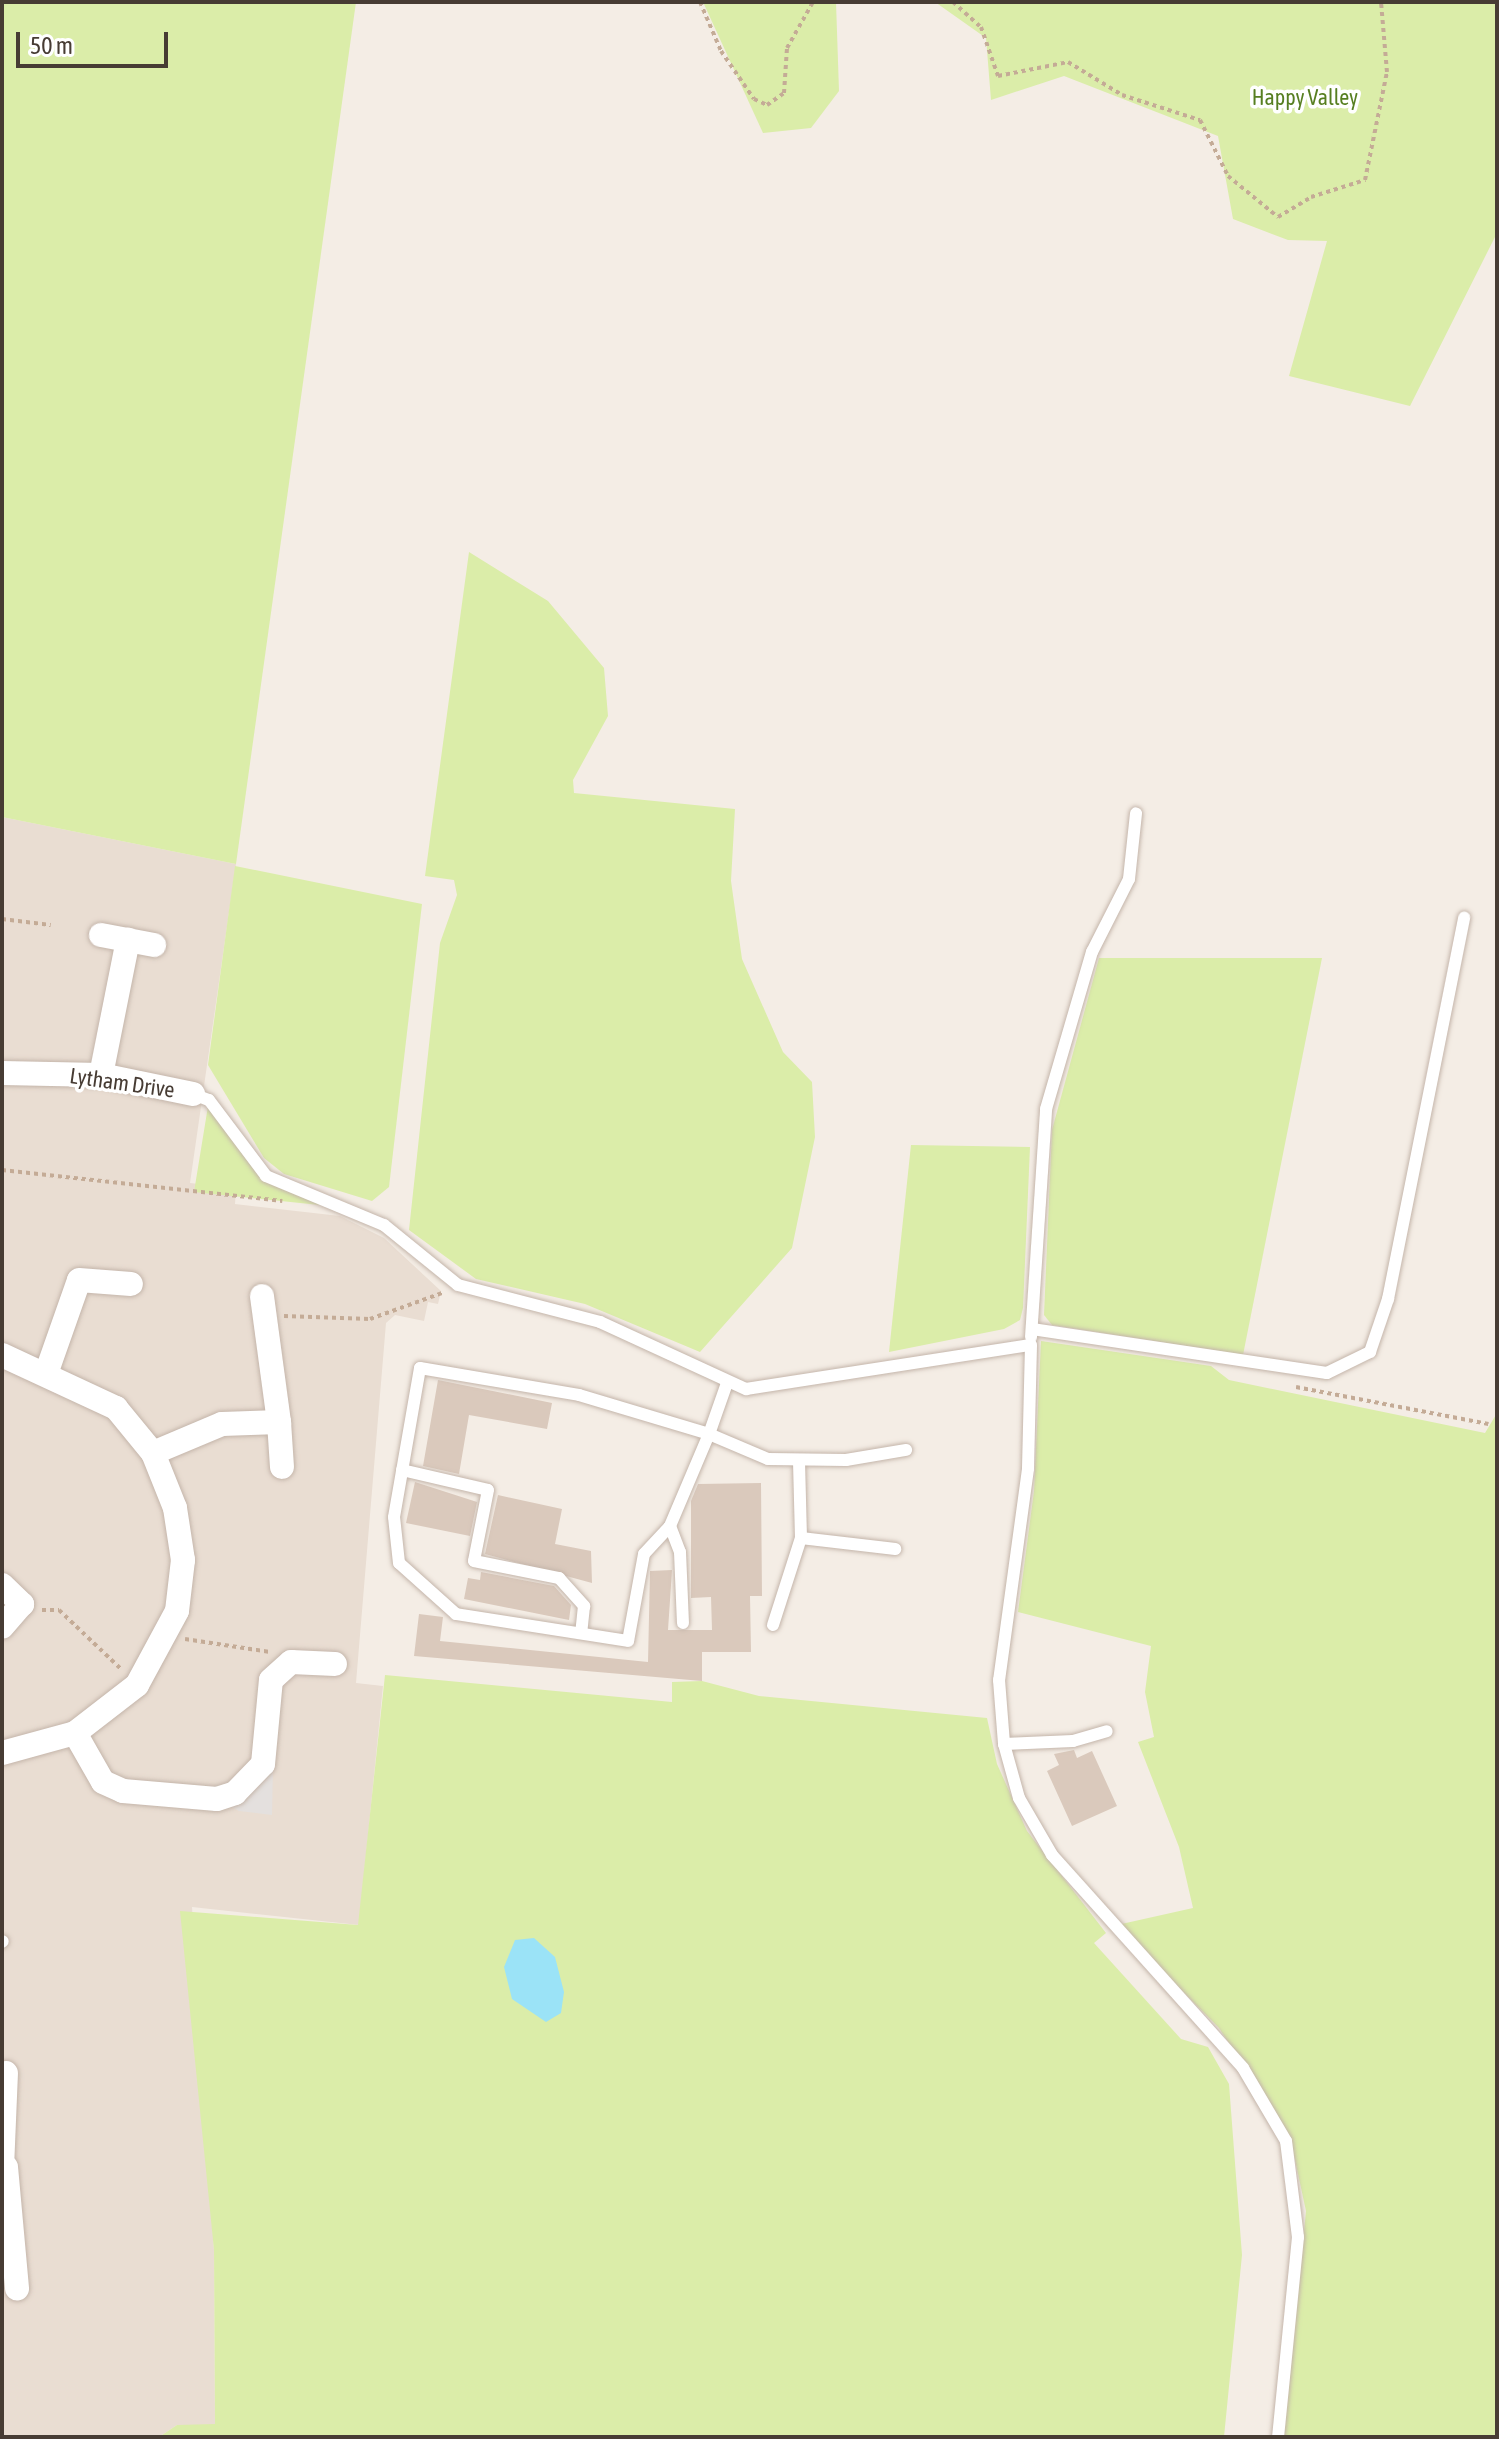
<!DOCTYPE html>
<style>
body{margin:0}
#map{position:relative;width:1499px;height:2439px;overflow:hidden;background:#f4ede5;font-family:"Asap Condensed",sans-serif}
div>[style]{position:absolute}
.residential>*{inset:0;background:#e9ddd2}
.green>*{inset:0;background:#dbeda9}
.parking>*{inset:0;background:#e4e0de}
.water>*{inset:0;background:#9be3f7}
.building>*{inset:0;background:#dac9bc}
.path>*{height:4px;margin-top:-2px;transform-origin:0;background:repeating-linear-gradient(90deg,#c4ab96 0 4px,transparent 0 8px)}
.roads{filter:drop-shadow(0 0 2px #c4b5aa) drop-shadow(0 0 2px #c4b5aa)}
.service>*{height:12px;margin:-6px;padding:0 6px;transform-origin:6px;border-radius:6px;background:#fff}
.minor>*{height:24px;margin:-12px;padding:0 12px;transform-origin:12px;border-radius:12px;background:#fff}
span{translate:-50% -50%;white-space:nowrap;text-align:center;line-height:1.15;-webkit-text-stroke:7px #fff;paint-order:stroke}
.park-label{font-size:22px;color:#577f21}
.street-label{font-size:22px;color:#473c34}
.frame{position:absolute;inset:0;border:4px solid #473c34;pointer-events:none}
.scale{position:absolute;left:16px;top:32px;width:152px;height:36px;box-sizing:border-box;border:4px solid #473c34;border-top:0;padding-left:10px;font-size:24px;line-height:28px;white-space:nowrap;color:#473c34;-webkit-text-stroke:6px #fff;paint-order:stroke}
</style>
<div id="map">
<div class="residential">
<div style="clip-path:polygon(2px 817px,236px 864px,190px 1183px,236px 1188px,235px 1204px,340px 1216px,384px 1238px,441px 1291px,438px 1304px,428px 1302px,424px 1321px,395px 1315px,386px 1323px,356px 1683px,383px 1686px,359px 1925px,192px 1907px,214px 2250px,215px 2425px,177px 2425px,159px 2437px,2px 2437px)"></div>
</div>
<div class="green">
<div style="clip-path:polygon(2px 2px,356px 2px,236px 864px,2px 817px)"></div>
<div style="clip-path:polygon(703px 2px,836px 2px,839px 91px,811px 128px,763px 133px)"></div>
<div style="clip-path:polygon(935px 2px,1497px 2px,1497px 233px,1410px 406px,1289px 376px,1327px 241px,1288px 240px,1233px 219px,1218px 136px,1064px 76px,991px 100px,986px 38px)"></div>
<div style="clip-path:polygon(469px 552px,548px 601px,604px 668px,608px 716px,573px 780px,574px 793px,735px 809px,731px 881px,742px 959px,783px 1052px,812px 1082px,815px 1137px,792px 1248px,700px 1352px,585px 1304px,476px 1279px,409px 1230px,440px 943px,457px 895px,454px 880px,425px 876px)"></div>
<div style="clip-path:polygon(235px 866px,422px 904px,389px 1187px,372px 1201px,284px 1174px,264px 1158px,208px 1065px)"></div>
<div style="clip-path:polygon(1099px 958px,1322px 958px,1243px 1355px,1052px 1325px,1044px 1315px,1052px 1130px)"></div>
<div style="clip-path:polygon(209px 1100px,254px 1165px,339px 1207px,194px 1192px)"></div>
<div style="clip-path:polygon(911px 1145px,1030px 1147px,1023px 1308px,1020px 1320px,1004px 1329px,889px 1352px)"></div>
<div style="clip-path:polygon(1041px 1341px,1211px 1366px,1229px 1380px,1485px 1433px,1497px 1413px,1497px 2437px,1284px 2437px,1306px 2211px,1290px 2137px,1219px 2028px,1117px 1925px,1193px 1908px,1179px 1847px,1138px 1742px,1154px 1737px,1145px 1692px,1151px 1646px,1018px 1612px,1034px 1491px)"></div>
<div style="clip-path:polygon(385px 1675px,672px 1702px,672px 1682px,702px 1681px,759px 1696px,987px 1718px,997px 1764px,1027px 1831px,1106px 1933px,1094px 1943px,1181px 2039px,1208px 2047px,1229px 2084px,1242px 2255px,1224px 2437px,159px 2437px,177px 2425px,215px 2424px,214px 2250px,180px 1911px,358px 1925px)"></div>
</div>
<div class="parking">
<div style="clip-path:polygon(273px 1768px,272px 1815px,239px 1811px,217px 1799px)"></div>
</div>
<div class="water">
<div style="clip-path:polygon(534px 1938px,555px 1957px,564px 1992px,561px 2013px,546px 2022px,512px 1999px,504px 1967px,515px 1940px)"></div>
</div>
<div class="building">
<div style="clip-path:polygon(438px 1380px,552px 1403px,547px 1429px,469px 1415px,459px 1474px,423px 1466px)"></div>
<div style="clip-path:polygon(415px 1482px,477px 1502px,470px 1536px,406px 1523px)"></div>
<div style="clip-path:polygon(761px 1483px,762px 1596px,750px 1596px,751px 1652px,702px 1652px,702px 1681px,414px 1656px,419px 1614px,443px 1617px,440px 1641px,648px 1662px,650px 1571px,672px 1570px,668px 1630px,712px 1630px,711px 1597px,691px 1598px,691px 1501px,698px 1484px)"></div>
<div style="clip-path:polygon(498px 1495px,562px 1509px,555px 1544px,591px 1551px,592px 1583px,485px 1554px)"></div>
<div style="clip-path:polygon(481px 1572px,554px 1586px,571px 1605px,569px 1620px,464px 1599px,468px 1578px,480px 1580px)"></div>
<div style="clip-path:polygon(1074px 1750px,1077px 1758px,1092px 1751px,1117px 1806px,1072px 1826px,1047px 1771px,1059px 1765px,1054px 1754px)"></div>
</div>
<div class="path">
<div style="left:700px;top:2px;width:53px;rotate:66.8deg"></div>
<div style="left:721px;top:51px;width:58px;rotate:55.5deg"></div>
<div style="left:754px;top:99px;width:14px;rotate:25deg"></div>
<div style="left:767px;top:105px;width:21px;rotate:-35deg"></div>
<div style="left:784px;top:93px;width:45px;rotate:-86.2deg"></div>
<div style="left:787px;top:48px;width:53px;rotate:-60.5deg"></div>
<div style="left:953px;top:2px;width:38px;rotate:42deg"></div>
<div style="left:981px;top:27px;width:52px;rotate:70.9deg"></div>
<div style="left:998px;top:76px;width:71px;rotate:-11.3deg"></div>
<div style="left:1068px;top:62px;width:63px;rotate:31.4deg"></div>
<div style="left:1122px;top:95px;width:82px;rotate:17.8deg"></div>
<div style="left:1200px;top:120px;width:63px;rotate:63.4deg"></div>
<div style="left:1228px;top:176px;width:65px;rotate:39.4deg"></div>
<div style="left:1278px;top:217px;width:39px;rotate:-31deg"></div>
<div style="left:1311px;top:197px;width:57px;rotate:-17.5deg"></div>
<div style="left:1365px;top:180px;width:110px;rotate:-78.5deg"></div>
<div style="left:1387px;top:72px;width:70px;rotate:-94.9deg"></div>
<div style="left:2px;top:919px;width:49px;rotate:7deg"></div>
<div style="left:2px;top:1170px;width:282px;rotate:6.3deg"></div>
<div style="left:284px;top:1316px;width:86px;rotate:2deg"></div>
<div style="left:370px;top:1319px;width:77px;rotate:-19.9deg"></div>
<div style="left:1296px;top:1387px;width:196px;rotate:10.9deg"></div>
<div style="left:42px;top:1610px;width:17px"></div>
<div style="left:59px;top:1610px;width:86px;rotate:43.6deg"></div>
<div style="left:185px;top:1639px;width:86px;rotate:8.7deg"></div>
</div>
<div class="roads">
<div class="service">
<div style="left:193px;top:1094px;width:17px;rotate:21deg"></div>
<div style="left:209px;top:1100px;width:95px;rotate:53.1deg"></div>
<div style="left:266px;top:1176px;width:128px;rotate:22.6deg"></div>
<div style="left:384px;top:1225px;width:95px;rotate:39deg"></div>
<div style="left:458px;top:1285px;width:147px;rotate:14.6deg"></div>
<div style="left:600px;top:1322px;width:161px;rotate:24.7deg"></div>
<div style="left:746px;top:1389px;width:288px;rotate:-8.8deg"></div>
<div style="left:1031px;top:1345px;width:124px;rotate:91.4deg"></div>
<div style="left:1028px;top:1469px;width:213px;rotate:97.8deg"></div>
<div style="left:999px;top:1680px;width:64px;rotate:85.5deg"></div>
<div style="left:1004px;top:1744px;width:56px;rotate:74.5deg"></div>
<div style="left:1019px;top:1798px;width:66px;rotate:59.9deg"></div>
<div style="left:1052px;top:1855px;width:286px;rotate:48.1deg"></div>
<div style="left:1243px;top:2068px;width:85px;rotate:59.5deg"></div>
<div style="left:1286px;top:2141px;width:97px;rotate:82.9deg"></div>
<div style="left:1298px;top:2237px;width:201px;rotate:95.7deg"></div>
<div style="left:1032px;top:1329px;width:298px;rotate:8.5deg"></div>
<div style="left:1327px;top:1373px;width:48px;rotate:-26deg"></div>
<div style="left:1370px;top:1352px;width:56px;rotate:-71.2deg"></div>
<div style="left:1388px;top:1299px;width:389px;rotate:-78.7deg"></div>
<div style="left:1031px;top:1337px;width:228px;rotate:-86.2deg"></div>
<div style="left:1046px;top:1109px;width:164px;rotate:-73.7deg"></div>
<div style="left:1092px;top:952px;width:82px;rotate:-63.1deg"></div>
<div style="left:1129px;top:879px;width:66px;rotate:-83.9deg"></div>
<div style="left:727px;top:1383px;width:54px;rotate:109.4deg"></div>
<div style="left:709px;top:1434px;width:100px;rotate:113deg"></div>
<div style="left:670px;top:1526px;width:38px;rotate:133deg"></div>
<div style="left:644px;top:1554px;width:88px;rotate:100.4deg"></div>
<div style="left:628px;top:1641px;width:174px;rotate:-171.1deg"></div>
<div style="left:456px;top:1614px;width:76px;rotate:-138.2deg"></div>
<div style="left:399px;top:1563px;width:46px;rotate:-96.2deg"></div>
<div style="left:394px;top:1517px;width:151px;rotate:-80.1deg"></div>
<div style="left:420px;top:1368px;width:161px;rotate:9.6deg"></div>
<div style="left:579px;top:1395px;width:136px;rotate:16.7deg"></div>
<div style="left:709px;top:1434px;width:64px;rotate:23deg"></div>
<div style="left:768px;top:1459px;width:78px;rotate:0.7deg"></div>
<div style="left:846px;top:1460px;width:61px;rotate:-9.5deg"></div>
<div style="left:402px;top:1470px;width:88px;rotate:13.1deg"></div>
<div style="left:488px;top:1490px;width:72px;rotate:101.2deg"></div>
<div style="left:474px;top:1561px;width:87px;rotate:11.3deg"></div>
<div style="left:559px;top:1578px;width:38px;rotate:48deg"></div>
<div style="left:584px;top:1606px;width:27px;rotate:96deg"></div>
<div style="left:670px;top:1526px;width:28px;rotate:69deg"></div>
<div style="left:680px;top:1552px;width:71px;rotate:87.6deg"></div>
<div style="left:801px;top:1538px;width:95px;rotate:6.7deg"></div>
<div style="left:773px;top:1625px;width:91px;rotate:-72.2deg"></div>
<div style="left:801px;top:1538px;width:76px;rotate:-91.5deg"></div>
<div style="left:1004px;top:1744px;width:69px;rotate:-2.5deg"></div>
<div style="left:1073px;top:1741px;width:35px;rotate:-16deg"></div>
<div style="left:2px;top:1942px;width:1px;rotate:-45deg"></div>
</div>
<div class="minor">
<div style="left:101px;top:935px;width:54px;rotate:10.7deg"></div>
<div style="left:2px;top:1073px;width:99px;rotate:1.2deg"></div>
<div style="left:101px;top:1075px;width:94px;rotate:11.7deg"></div>
<div style="left:101px;top:1075px;width:138px;rotate:-78.7deg"></div>
<div style="left:2px;top:1355px;width:126px;rotate:24.9deg"></div>
<div style="left:116px;top:1408px;width:58px;rotate:50.6deg"></div>
<div style="left:153px;top:1453px;width:59px;rotate:68.2deg"></div>
<div style="left:175px;top:1508px;width:53px;rotate:81.3deg"></div>
<div style="left:183px;top:1560px;width:51px;rotate:96.7deg"></div>
<div style="left:177px;top:1611px;width:84px;rotate:118.4deg"></div>
<div style="left:137px;top:1685px;width:78px;rotate:142.3deg"></div>
<div style="left:75px;top:1733px;width:76px;rotate:164.7deg"></div>
<div style="left:47px;top:1371px;width:96px;rotate:-70.6deg"></div>
<div style="left:79px;top:1280px;width:52px;rotate:4.4deg"></div>
<div style="left:279px;top:1422px;width:45px;rotate:86.2deg"></div>
<div style="left:153px;top:1453px;width:75px;rotate:-22.8deg"></div>
<div style="left:222px;top:1424px;width:57px;rotate:-2deg"></div>
<div style="left:279px;top:1422px;width:127px;rotate:-97.7deg"></div>
<div style="left:2px;top:1585px;width:28px;rotate:44deg"></div>
<div style="left:22px;top:1604px;width:30px;rotate:131deg"></div>
<div style="left:75px;top:1733px;width:56px;rotate:60.3deg"></div>
<div style="left:103px;top:1782px;width:22px;rotate:24deg"></div>
<div style="left:123px;top:1791px;width:94px;rotate:4.9deg"></div>
<div style="left:217px;top:1799px;width:19px;rotate:-18deg"></div>
<div style="left:235px;top:1793px;width:40px;rotate:-46deg"></div>
<div style="left:263px;top:1764px;width:84px;rotate:-84.6deg"></div>
<div style="left:271px;top:1680px;width:27px;rotate:-42deg"></div>
<div style="left:291px;top:1662px;width:44px;rotate:2.6deg"></div>
<div style="left:6px;top:2167px;width:122px;rotate:84.8deg"></div>
<div style="left:2px;top:2168px;width:95px;rotate:-87.6deg"></div>
</div>
</div>
<div class="park-label">
<span style="left:1305px;top:98px">Happy Valley</span>
</div>
<div class="street-label">
<span style="left:122px;top:1083px;rotate:8deg">Lytham Drive</span>
</div>
<div class="frame"></div>
<div class="scale">50 m</div>
</div>
